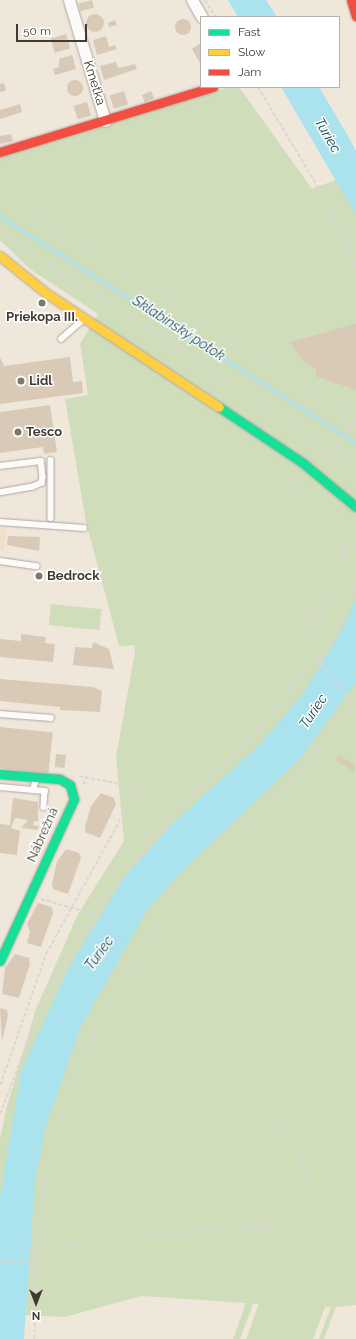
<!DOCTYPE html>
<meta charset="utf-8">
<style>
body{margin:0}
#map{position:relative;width:356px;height:1339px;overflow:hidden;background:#f0e7db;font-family:Raleway,sans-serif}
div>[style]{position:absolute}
.built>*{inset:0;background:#efe0cc}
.green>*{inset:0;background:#d0ddbb;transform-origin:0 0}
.water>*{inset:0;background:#aae2ee}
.stream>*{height:3px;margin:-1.5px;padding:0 1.5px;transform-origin:1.5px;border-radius:1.5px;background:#aae2ee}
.building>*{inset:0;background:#d8cab7;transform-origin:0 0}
.round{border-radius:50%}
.path>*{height:1.5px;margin-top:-0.75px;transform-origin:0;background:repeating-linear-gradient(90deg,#dad7d3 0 4px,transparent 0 6px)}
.roads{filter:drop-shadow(0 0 1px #afa89f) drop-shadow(0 0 1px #afa89f)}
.lane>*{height:5.5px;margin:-2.75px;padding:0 2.75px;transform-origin:2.75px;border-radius:2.75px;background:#fdfbfa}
.street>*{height:11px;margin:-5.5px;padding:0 5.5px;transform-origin:5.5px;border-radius:5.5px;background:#fdfbfa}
.fast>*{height:9px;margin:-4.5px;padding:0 4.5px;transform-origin:4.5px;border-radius:4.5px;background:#16e098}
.slow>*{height:9px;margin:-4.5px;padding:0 4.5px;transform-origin:4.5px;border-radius:4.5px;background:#ffcf43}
.jam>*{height:9px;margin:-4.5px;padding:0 4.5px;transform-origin:4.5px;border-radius:4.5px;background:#f24e42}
.dots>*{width:11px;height:11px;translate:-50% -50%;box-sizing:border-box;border:2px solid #fff;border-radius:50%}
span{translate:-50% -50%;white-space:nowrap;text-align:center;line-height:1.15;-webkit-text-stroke:3px #fff;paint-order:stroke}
.street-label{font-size:13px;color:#403a32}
.poi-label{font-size:13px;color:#403a32;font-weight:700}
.left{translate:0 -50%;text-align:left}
.water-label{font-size:14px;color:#114450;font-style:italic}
.legend{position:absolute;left:200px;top:16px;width:140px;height:72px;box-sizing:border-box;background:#fff;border:1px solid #b3b0ad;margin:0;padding:5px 7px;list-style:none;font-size:12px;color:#403a32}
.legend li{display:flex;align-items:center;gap:8px;height:20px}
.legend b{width:20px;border:1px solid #b3b0ad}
.north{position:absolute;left:16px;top:1283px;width:40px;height:40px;-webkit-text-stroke:3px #fff;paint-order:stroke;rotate:180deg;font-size:11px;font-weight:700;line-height:16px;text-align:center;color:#403a32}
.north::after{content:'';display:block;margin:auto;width:14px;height:18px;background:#403a32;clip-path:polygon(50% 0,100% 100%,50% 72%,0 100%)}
.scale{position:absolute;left:16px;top:24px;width:71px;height:18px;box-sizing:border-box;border:2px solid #403a32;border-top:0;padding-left:5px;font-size:12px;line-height:14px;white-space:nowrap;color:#403a32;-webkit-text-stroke:3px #fff;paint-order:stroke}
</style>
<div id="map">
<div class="built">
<div style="clip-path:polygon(0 528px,7px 529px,4px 552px,0 551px)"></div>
</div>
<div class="green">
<div style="clip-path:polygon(230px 87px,239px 87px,312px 189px,356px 172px,356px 1305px,336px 1307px,324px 1339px,319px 1339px,331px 1307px,325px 1307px,313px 1339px,246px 1339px,259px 1304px,253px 1304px,240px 1339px,233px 1339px,246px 1303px,141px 1296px,65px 1317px,0 1314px,0 1140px,6px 1109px,36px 1009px,78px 914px,124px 841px,116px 757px,135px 652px,134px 645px,119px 646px,86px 522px,65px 399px,88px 395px,80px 344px,98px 314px,30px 269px,0 240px,0 155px)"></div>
<div style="left:51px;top:604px;width:51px;height:21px;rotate:6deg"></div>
</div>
<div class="water">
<div style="clip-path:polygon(228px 0,266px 0,277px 17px,238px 17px)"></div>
<div style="clip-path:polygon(281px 87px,319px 87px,348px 136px,356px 151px,356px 215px)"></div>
<div style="clip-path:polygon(356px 597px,356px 682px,298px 761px,181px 872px,147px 910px,80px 1028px,45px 1129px,35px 1181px,24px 1339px,0 1339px,0 1198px,21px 1071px,71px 963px,126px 875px,176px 820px,257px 747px,302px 695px,341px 632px)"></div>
</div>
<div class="stream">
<div style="left:0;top:216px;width:422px;rotate:32.5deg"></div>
</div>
<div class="building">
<div style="left:92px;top:0;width:8px;height:14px;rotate:76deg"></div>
<div class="round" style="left:86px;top:14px;width:18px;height:18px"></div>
<div class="round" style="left:175px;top:19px;width:16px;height:16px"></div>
<div style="clip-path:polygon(115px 20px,117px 25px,109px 27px,108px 23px)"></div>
<div style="left:66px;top:34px;width:15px;height:16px;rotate:74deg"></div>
<div style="clip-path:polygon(106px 36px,109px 47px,115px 45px,117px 49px,97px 55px,93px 40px)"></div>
<div style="clip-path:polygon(201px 43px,201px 65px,192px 49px)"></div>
<div style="clip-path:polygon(72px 55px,76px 69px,55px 75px,53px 69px,59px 67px,59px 59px)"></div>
<div style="clip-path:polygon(116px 62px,118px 68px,135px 64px,137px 69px,104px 80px,100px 66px)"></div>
<div class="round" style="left:67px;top:80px;width:16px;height:16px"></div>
<div style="clip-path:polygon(4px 83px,6px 91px,0 92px,0 84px)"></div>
<div style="left:124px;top:91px;width:14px;height:15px;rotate:73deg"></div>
<div style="left:151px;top:91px;width:8px;height:10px;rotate:67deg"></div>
<div style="left:87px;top:102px;width:14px;height:14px;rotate:73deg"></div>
<div style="clip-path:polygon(20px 104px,22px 112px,0 119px,0 110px)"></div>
<div style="clip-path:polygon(11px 134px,13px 141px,0 144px,0 136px)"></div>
<div style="clip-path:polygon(356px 324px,356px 390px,315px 376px,317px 369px,305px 363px,290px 342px)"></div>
<div style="clip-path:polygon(0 357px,4px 366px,70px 357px,73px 382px,82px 381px,83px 393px,0 404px)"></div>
<div style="clip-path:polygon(50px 405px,57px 452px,44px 454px,43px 447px,0 453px,0 412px)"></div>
<div style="clip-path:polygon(8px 536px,40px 537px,39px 551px,7px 545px)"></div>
<div style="clip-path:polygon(21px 634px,46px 637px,45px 643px,55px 644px,53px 662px,0 657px,0 639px,21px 641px)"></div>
<div style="clip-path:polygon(93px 642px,109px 649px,114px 669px,73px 665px,75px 647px,92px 648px)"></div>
<div style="clip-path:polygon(0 679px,93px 687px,102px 691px,100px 712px,60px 710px,60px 707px,0 701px)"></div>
<div style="left:0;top:727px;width:53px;height:41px;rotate:6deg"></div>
<div style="left:56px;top:754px;width:10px;height:13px;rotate:6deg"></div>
<div style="left:339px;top:755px;width:20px;height:6px;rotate:33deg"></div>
<div style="clip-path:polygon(101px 793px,114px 798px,116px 804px,100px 838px,85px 832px,85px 827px,91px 806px)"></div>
<div style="clip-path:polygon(13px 798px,38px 802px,38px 821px,34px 821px,33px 825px,39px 826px,38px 830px,21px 828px,28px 820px,15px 818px,11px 828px,20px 831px,17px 855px,0 853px,0 824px,10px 825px)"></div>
<div style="clip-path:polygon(66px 849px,79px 853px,81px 858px,68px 894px,53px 889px,52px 884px,57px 861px)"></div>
<div style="clip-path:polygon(38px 903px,52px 907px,53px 913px,41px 947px,27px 943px,30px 931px,27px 924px)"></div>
<div style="clip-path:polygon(15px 954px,29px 958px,30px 964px,19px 998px,2px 994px,5px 968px)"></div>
<div style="clip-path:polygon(0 1008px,7px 1010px,8px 1016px,2px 1041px)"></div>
</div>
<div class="path">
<div style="left:205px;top:0;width:20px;rotate:57deg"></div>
<div style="left:258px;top:87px;width:134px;rotate:59deg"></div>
<div style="left:327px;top:202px;width:70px;rotate:65.6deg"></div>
<div style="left:0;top:185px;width:44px;rotate:41.3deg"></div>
<div style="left:33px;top:214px;width:383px;rotate:32.4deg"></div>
<div style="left:0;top:232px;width:426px;rotate:33.3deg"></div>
<div style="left:314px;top:455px;width:16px;rotate:7deg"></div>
<div style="left:330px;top:457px;width:45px;rotate:-54.9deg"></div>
<div style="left:344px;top:552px;width:13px;rotate:-23deg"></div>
<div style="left:299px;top:674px;width:17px;rotate:-118deg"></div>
<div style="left:291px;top:659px;width:17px;rotate:-80deg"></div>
<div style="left:294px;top:642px;width:30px;rotate:-62deg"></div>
<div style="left:308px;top:616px;width:19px;rotate:-35deg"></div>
<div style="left:79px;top:776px;width:42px;rotate:11deg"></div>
<div style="left:120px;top:784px;width:17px;rotate:24deg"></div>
<div style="left:136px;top:791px;width:43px;rotate:39.3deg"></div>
<div style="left:83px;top:785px;width:9px;rotate:-69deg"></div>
<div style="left:41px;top:899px;width:54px;rotate:16.1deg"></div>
<div style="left:0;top:1085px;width:139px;rotate:-70.7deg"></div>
<div style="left:46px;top:954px;width:186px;rotate:-61.1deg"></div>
<div style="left:265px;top:1102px;width:7px;rotate:82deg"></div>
<div style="left:266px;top:1109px;width:57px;rotate:53.5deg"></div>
<div style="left:300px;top:1155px;width:41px;rotate:74.2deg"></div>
<div style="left:311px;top:1194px;width:23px;rotate:113deg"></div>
<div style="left:302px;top:1215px;width:30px;rotate:163deg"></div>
<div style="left:273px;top:1224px;width:28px;rotate:174deg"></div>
<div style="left:245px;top:1227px;width:21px;rotate:8deg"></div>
<div style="left:266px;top:1230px;width:14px;rotate:45deg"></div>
<div style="left:0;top:1114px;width:110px;rotate:-69.3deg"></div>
<div style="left:39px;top:1011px;width:112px;rotate:-60.4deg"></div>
<div style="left:94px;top:914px;width:122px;rotate:-52deg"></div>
<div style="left:169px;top:818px;width:84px;rotate:-43.6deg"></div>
<div style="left:230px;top:760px;width:77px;rotate:-48.7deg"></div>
<div style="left:281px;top:702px;width:33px;rotate:-57deg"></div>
<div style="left:299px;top:674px;width:28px;rotate:-41deg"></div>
<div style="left:320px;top:656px;width:19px;rotate:-51deg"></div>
<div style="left:332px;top:641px;width:62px;rotate:-67.2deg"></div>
<div style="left:35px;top:1248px;width:20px;rotate:96deg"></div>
<div style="left:33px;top:1268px;width:6px;rotate:51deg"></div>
<div style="left:38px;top:1254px;width:30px;rotate:-17deg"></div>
<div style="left:67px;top:1245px;width:48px;rotate:-8.5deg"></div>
<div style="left:114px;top:1238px;width:131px;rotate:-4.8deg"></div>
<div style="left:0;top:1261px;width:33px;rotate:5deg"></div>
<div style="left:34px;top:1339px;width:85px;rotate:-87.3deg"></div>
<div style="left:38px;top:1254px;width:7px;rotate:-117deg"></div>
<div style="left:35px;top:1248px;width:59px;rotate:-82.1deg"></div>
<div style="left:43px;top:1190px;width:77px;rotate:-75.8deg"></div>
<div style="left:62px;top:1115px;width:92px;rotate:-67.6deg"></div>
<div style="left:97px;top:1030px;width:85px;rotate:-61.3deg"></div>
<div style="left:138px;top:955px;width:55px;rotate:-55.4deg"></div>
<div style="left:169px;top:910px;width:204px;rotate:-46.8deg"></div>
<div style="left:309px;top:761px;width:67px;rotate:-51.1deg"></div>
<div style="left:351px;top:709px;width:8px;rotate:-97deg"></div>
<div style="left:350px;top:701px;width:69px;rotate:-127.4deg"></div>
<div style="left:308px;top:646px;width:87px;rotate:-67.8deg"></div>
<div style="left:341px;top:565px;width:18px;rotate:-84deg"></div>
<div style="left:343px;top:547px;width:62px;rotate:-135.7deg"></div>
<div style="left:299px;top:504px;width:19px;rotate:-108deg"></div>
<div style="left:293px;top:486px;width:13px;rotate:-72deg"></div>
</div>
<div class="roads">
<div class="lane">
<div style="left:61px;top:339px;width:29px;rotate:-41deg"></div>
<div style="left:51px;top:460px;width:58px;rotate:90deg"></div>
<div style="left:0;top:466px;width:41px;rotate:-7deg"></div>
<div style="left:41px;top:461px;width:16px;rotate:83deg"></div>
<div style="left:43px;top:477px;width:6px;rotate:99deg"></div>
<div style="left:42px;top:483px;width:10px;rotate:156deg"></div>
<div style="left:33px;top:487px;width:34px;rotate:170deg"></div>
<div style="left:0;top:522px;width:84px;rotate:4.1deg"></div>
<div style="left:0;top:561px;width:37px;rotate:8deg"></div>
<div style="left:0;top:714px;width:51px;rotate:4.5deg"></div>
<div style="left:0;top:787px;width:33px;rotate:5deg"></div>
<div style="left:33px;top:790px;width:11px;rotate:-75deg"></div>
<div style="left:33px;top:790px;width:12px;rotate:5deg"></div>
<div style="left:45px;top:791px;width:16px;rotate:94deg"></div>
</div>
<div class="street">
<div style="left:69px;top:0;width:126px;rotate:73.4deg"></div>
<div style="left:192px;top:0;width:20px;rotate:60deg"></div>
</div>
<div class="fast">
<div style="left:219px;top:407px;width:101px;rotate:33.7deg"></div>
<div style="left:303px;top:463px;width:69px;rotate:39.7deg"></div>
<div style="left:0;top:774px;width:60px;rotate:4.8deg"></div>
<div style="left:60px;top:779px;width:12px;rotate:31deg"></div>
<div style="left:70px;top:785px;width:15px;rotate:74deg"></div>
<div style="left:74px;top:799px;width:178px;rotate:114.6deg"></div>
</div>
<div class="slow">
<div style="left:0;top:256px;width:59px;rotate:38.8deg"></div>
<div style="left:46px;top:293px;width:207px;rotate:33.4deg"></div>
</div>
<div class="jam">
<div style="left:351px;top:0;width:17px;rotate:73deg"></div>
<div style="left:0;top:152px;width:223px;rotate:-17deg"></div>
</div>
</div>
<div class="dots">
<div style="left:42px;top:303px;background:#7e776d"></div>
<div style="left:21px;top:381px;background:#7e776d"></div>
<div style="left:18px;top:432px;background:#7e776d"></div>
<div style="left:39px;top:576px;background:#7e776d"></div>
</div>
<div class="street-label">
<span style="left:94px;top:83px;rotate:73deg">Kmeťka</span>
<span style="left:43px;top:835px;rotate:-66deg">Nábrežná</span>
</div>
<div class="poi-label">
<span style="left:42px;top:317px">Priekopa III.</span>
<span class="left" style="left:29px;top:381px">Lidl</span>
<span class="left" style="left:26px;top:432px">Tesco</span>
<span class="left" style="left:47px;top:576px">Bedrock</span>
</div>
<div class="water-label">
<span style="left:328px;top:135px;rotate:60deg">Turiec</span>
<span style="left:179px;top:328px;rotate:33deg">Sklabinský potok</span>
<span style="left:313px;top:711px;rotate:-56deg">Turiec</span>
<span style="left:99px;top:953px;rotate:-54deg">Turiec</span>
</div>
<ul class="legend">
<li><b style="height:5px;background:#16e098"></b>Fast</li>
<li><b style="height:5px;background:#ffcf43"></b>Slow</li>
<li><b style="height:5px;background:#f24e42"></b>Jam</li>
</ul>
<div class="north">N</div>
<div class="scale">50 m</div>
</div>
